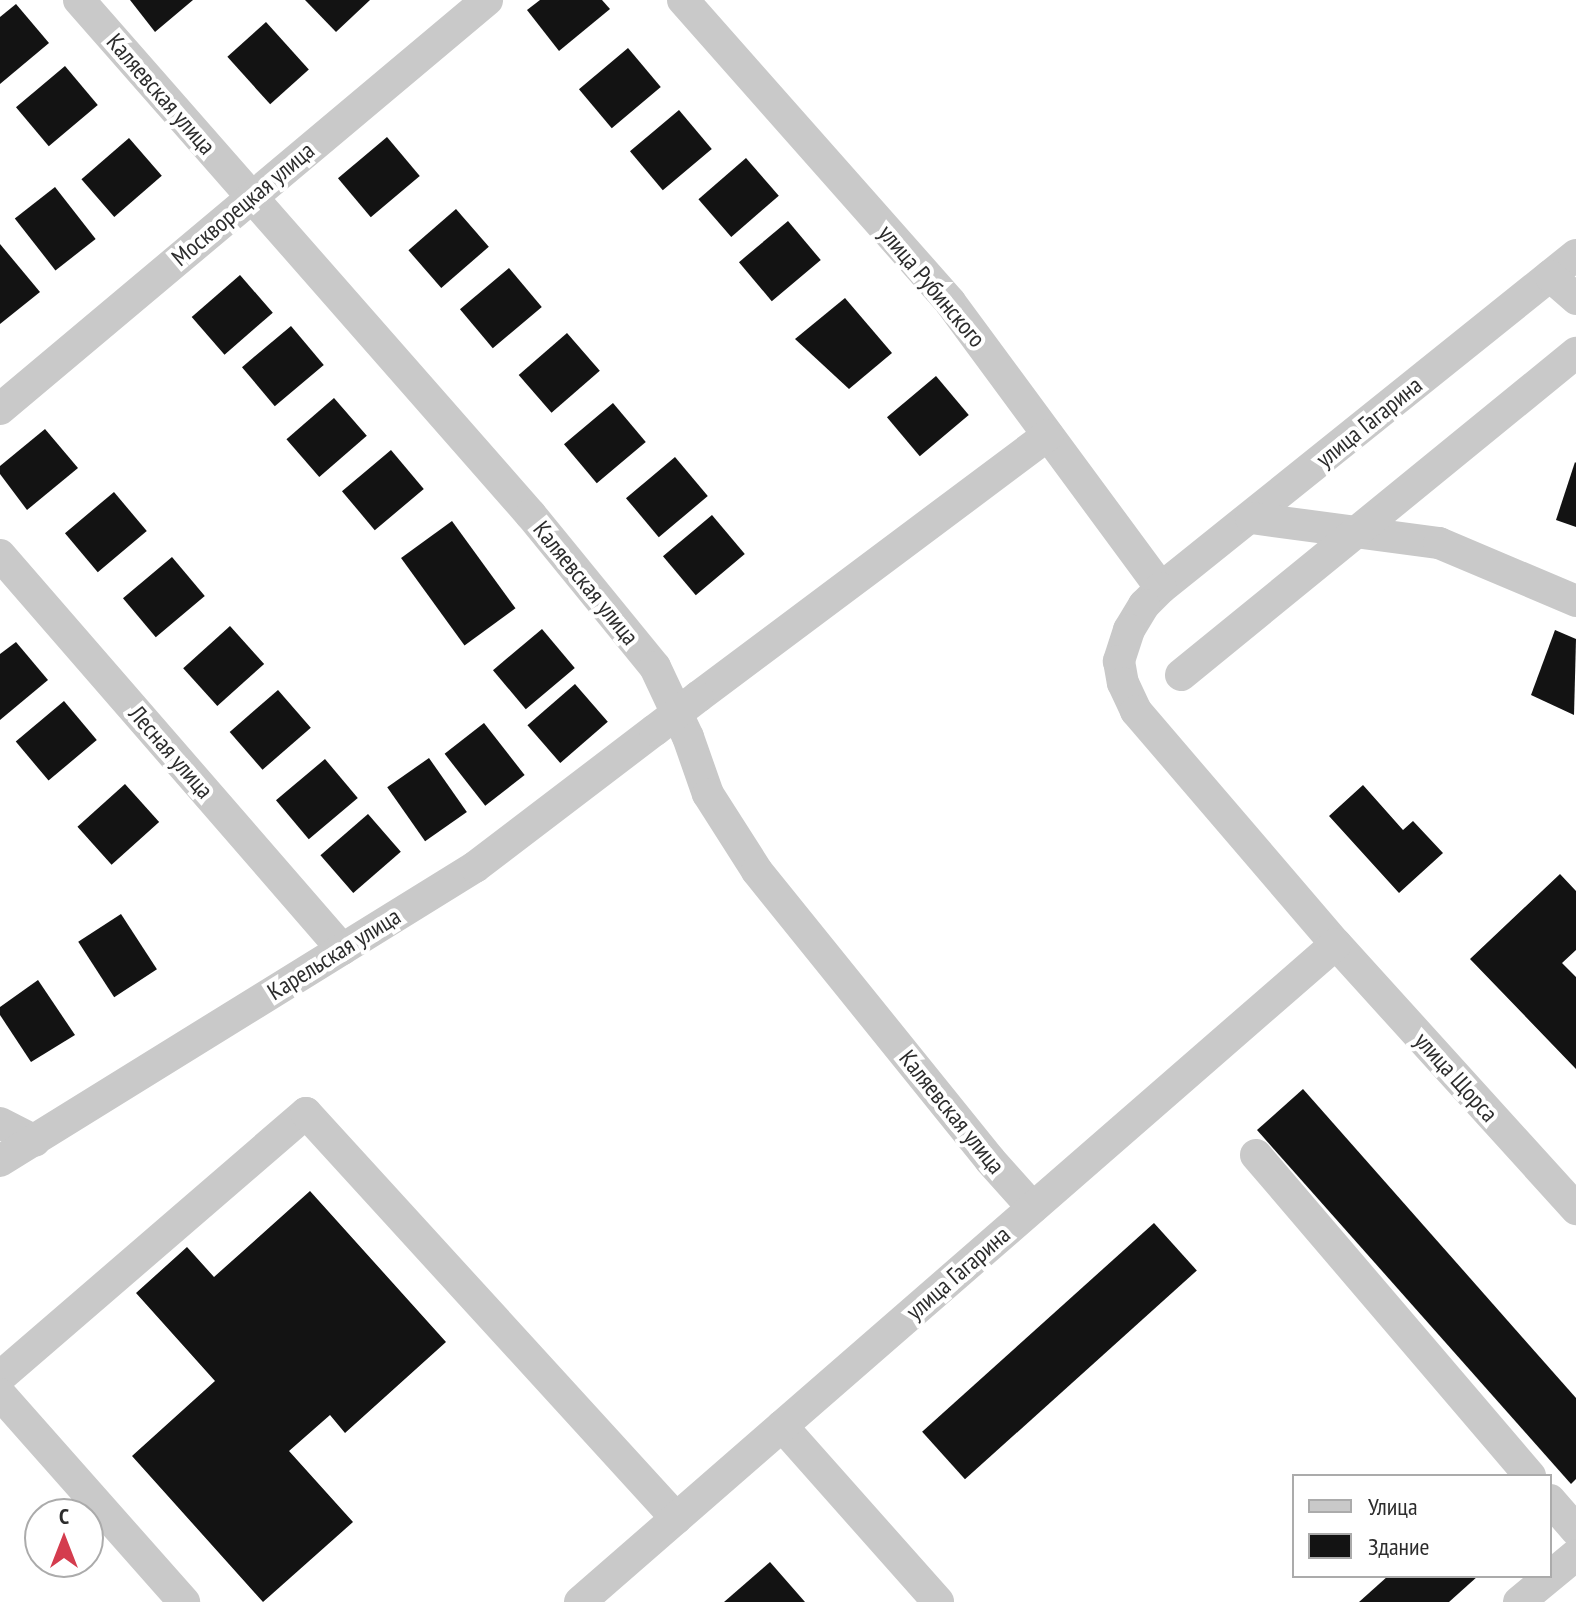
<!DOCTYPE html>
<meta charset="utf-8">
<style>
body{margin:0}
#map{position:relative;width:1576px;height:1602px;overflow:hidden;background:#fff;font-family:"PT Sans Narrow",sans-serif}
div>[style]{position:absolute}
.building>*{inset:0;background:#131313;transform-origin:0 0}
.minor>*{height:32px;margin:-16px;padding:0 16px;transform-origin:16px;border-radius:16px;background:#c9c9c9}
.minor-bridge>*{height:32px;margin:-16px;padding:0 16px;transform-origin:16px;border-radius:16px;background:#c9c9c9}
span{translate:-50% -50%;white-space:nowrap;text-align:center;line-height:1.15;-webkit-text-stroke:8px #fff;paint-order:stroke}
.street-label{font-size:24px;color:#2c2c2c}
.legend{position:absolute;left:1292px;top:1474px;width:260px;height:104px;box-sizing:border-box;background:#fff;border:2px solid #ababab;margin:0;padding:10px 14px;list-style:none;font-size:24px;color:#2c2c2c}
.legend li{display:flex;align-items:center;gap:16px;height:40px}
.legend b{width:40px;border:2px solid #ababab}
.north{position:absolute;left:24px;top:1498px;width:80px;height:80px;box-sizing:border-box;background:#fff;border:2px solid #ababab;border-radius:50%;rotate:0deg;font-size:22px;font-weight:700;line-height:32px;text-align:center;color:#2c2c2c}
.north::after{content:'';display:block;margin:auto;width:28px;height:36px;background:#d43c4e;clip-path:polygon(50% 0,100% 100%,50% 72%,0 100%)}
</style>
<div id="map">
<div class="building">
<div style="clip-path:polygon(130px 0,193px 0,155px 32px)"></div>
<div style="clip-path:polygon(305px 0,370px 0,336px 32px)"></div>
<div style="clip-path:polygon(540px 0,602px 0,610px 9px,559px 51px,527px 10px)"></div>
<div style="clip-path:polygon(16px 4px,49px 43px,0 84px,0 17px)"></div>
<div style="left:266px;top:22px;width:64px;height:52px;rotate:48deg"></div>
<div style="left:628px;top:48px;width:51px;height:64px;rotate:50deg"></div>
<div style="left:65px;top:66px;width:51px;height:64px;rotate:50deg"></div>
<div style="left:679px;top:110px;width:51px;height:64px;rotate:50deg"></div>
<div style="left:387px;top:137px;width:51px;height:64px;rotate:50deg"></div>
<div style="left:129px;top:138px;width:50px;height:63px;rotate:49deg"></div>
<div style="left:746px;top:158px;width:50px;height:63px;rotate:49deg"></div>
<div style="left:55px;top:187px;width:66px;height:51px;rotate:52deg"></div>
<div style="left:456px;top:209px;width:50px;height:63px;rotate:49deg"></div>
<div style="left:788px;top:221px;width:51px;height:64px;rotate:50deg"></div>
<div style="clip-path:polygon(0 244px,40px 292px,0 324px)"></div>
<div style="left:509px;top:268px;width:51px;height:64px;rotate:50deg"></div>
<div style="left:240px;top:275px;width:50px;height:64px;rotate:49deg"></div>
<div style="clip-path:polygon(845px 298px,892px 353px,849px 389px,795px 339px)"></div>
<div style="left:291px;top:326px;width:51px;height:64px;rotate:50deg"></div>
<div style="left:567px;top:333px;width:50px;height:64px;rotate:49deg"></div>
<div style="left:936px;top:376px;width:51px;height:64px;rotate:50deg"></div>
<div style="left:334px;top:398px;width:50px;height:63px;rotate:49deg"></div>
<div style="left:613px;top:403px;width:51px;height:64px;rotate:50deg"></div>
<div style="clip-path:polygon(45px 429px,78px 468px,27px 510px,0 474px,0 466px)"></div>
<div style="left:391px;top:450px;width:51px;height:64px;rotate:50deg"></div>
<div style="left:675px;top:457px;width:51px;height:64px;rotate:50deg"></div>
<div style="clip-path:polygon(1575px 462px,1576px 463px,1576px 527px,1556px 520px)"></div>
<div style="left:114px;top:492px;width:51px;height:64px;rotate:50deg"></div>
<div style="left:712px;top:515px;width:51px;height:64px;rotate:50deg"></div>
<div style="left:452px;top:521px;width:108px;height:63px;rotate:54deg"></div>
<div style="left:172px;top:557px;width:51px;height:64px;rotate:50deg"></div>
<div style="left:230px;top:626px;width:51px;height:63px;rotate:48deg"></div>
<div style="left:542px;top:629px;width:51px;height:64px;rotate:50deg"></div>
<div style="clip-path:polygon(1555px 630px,1576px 639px,1574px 715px,1531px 695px)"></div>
<div style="clip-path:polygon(16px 642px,48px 680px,0 720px,0 654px)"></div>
<div style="left:575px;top:684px;width:50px;height:63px;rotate:49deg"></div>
<div style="left:278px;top:690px;width:50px;height:64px;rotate:49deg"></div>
<div style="left:64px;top:701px;width:51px;height:63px;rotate:50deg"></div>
<div style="left:484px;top:723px;width:66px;height:50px;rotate:52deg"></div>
<div style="left:429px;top:758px;width:66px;height:51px;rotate:55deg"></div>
<div style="left:325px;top:759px;width:51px;height:64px;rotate:50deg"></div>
<div style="left:125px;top:784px;width:51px;height:64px;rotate:48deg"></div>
<div style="clip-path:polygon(1363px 785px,1403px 830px,1413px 821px,1443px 853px,1399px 893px,1329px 816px)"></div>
<div style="left:368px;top:814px;width:50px;height:63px;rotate:49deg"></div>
<div style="clip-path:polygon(1560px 874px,1576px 891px,1576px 950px,1562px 963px,1576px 977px,1576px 1069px,1470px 959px)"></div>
<div style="left:121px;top:914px;width:66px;height:51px;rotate:57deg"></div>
<div style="clip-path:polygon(38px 980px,75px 1035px,31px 1062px,0 1015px,0 1007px)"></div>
<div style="clip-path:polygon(1303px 1089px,1576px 1398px,1576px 1479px,1571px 1484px,1257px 1130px)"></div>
<div style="clip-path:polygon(310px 1191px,446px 1342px,345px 1433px,330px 1415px,289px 1451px,353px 1522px,263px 1602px,132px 1456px,215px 1381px,136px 1293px,187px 1247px,214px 1277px)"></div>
<div style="left:1154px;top:1223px;width:64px;height:312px;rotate:48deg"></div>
<div style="clip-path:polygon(770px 1562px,805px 1602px,724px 1602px)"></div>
<div style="clip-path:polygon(1388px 1576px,1478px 1576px,1449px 1602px,1359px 1602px)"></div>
</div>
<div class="minor">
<div style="left:79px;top:0;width:685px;rotate:48.73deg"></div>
<div style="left:531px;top:515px;width:196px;rotate:50.8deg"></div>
<div style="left:655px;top:667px;width:77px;rotate:64.8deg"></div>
<div style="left:688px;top:737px;width:60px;rotate:70.7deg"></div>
<div style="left:708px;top:794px;width:91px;rotate:57.5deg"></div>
<div style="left:757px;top:871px;width:371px;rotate:51.1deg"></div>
<div style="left:990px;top:1160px;width:64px;rotate:48.1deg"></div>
<div style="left:683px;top:0;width:403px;rotate:48.5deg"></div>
<div style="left:950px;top:302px;width:355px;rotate:53.6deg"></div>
<div style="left:1576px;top:255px;width:532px;rotate:141.26deg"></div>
<div style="left:1161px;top:588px;width:24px;rotate:135deg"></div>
<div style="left:1144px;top:605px;width:29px;rotate:121deg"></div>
<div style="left:1129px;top:630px;width:33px;rotate:108deg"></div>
<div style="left:1119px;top:661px;width:22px;rotate:80deg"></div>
<div style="left:1123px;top:683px;width:31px;rotate:65deg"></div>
<div style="left:1136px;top:711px;width:307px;rotate:49.4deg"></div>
<div style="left:1336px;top:944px;width:358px;rotate:47.8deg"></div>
<div style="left:1550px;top:276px;width:35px;rotate:41deg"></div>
<div style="left:0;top:409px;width:636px;rotate:-40.02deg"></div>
<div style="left:1251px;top:518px;width:190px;rotate:7.6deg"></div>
<div style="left:1439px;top:543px;width:149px;rotate:22.9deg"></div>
<div style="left:0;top:555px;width:522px;rotate:49.04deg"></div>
<div style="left:1181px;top:675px;width:510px;rotate:-39.19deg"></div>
<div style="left:698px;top:697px;width:437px;rotate:-36.8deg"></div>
<div style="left:0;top:1123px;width:39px;rotate:27deg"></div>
<div style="left:1256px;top:1155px;width:422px;rotate:49.5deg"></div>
<div style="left:0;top:1161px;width:559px;rotate:-31.76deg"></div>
<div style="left:475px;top:867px;width:226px;rotate:-37.3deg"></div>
<div style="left:0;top:1377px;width:404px;rotate:-40.8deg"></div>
<div style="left:306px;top:1113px;width:549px;rotate:47.59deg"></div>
<div style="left:0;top:1394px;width:278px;rotate:48.5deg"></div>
<div style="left:782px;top:1426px;width:235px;rotate:48.4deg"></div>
<div style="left:1550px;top:1500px;width:40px;rotate:49deg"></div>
<div style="left:580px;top:1602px;width:1002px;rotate:-41.04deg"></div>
<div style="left:1519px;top:1602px;width:74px;rotate:-39.5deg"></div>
</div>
<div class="minor-bridge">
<div style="left:655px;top:730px;width:54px;rotate:-37.5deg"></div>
</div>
<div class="street-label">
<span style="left:161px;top:94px;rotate:49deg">Каляевская улица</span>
<span style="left:243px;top:204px;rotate:-40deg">Москворецкая улица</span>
<span style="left:932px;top:286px;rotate:50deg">улица Рубинского</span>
<span style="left:1369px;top:422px;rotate:-39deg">улица Гагарина</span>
<span style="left:586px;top:583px;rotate:51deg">Каляевская улица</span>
<span style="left:171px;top:752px;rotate:49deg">Лесная улица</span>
<span style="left:334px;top:954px;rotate:-32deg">Карельская улица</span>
<span style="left:1456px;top:1077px;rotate:48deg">улица Щорса</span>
<span style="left:952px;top:1112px;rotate:51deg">Каляевская улица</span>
<span style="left:958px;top:1273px;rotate:-41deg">улица Гагарина</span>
</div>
<ul class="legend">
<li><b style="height:10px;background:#c9c9c9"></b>Улица</li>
<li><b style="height:22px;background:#131313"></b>Здание</li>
</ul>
<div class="north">С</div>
</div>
